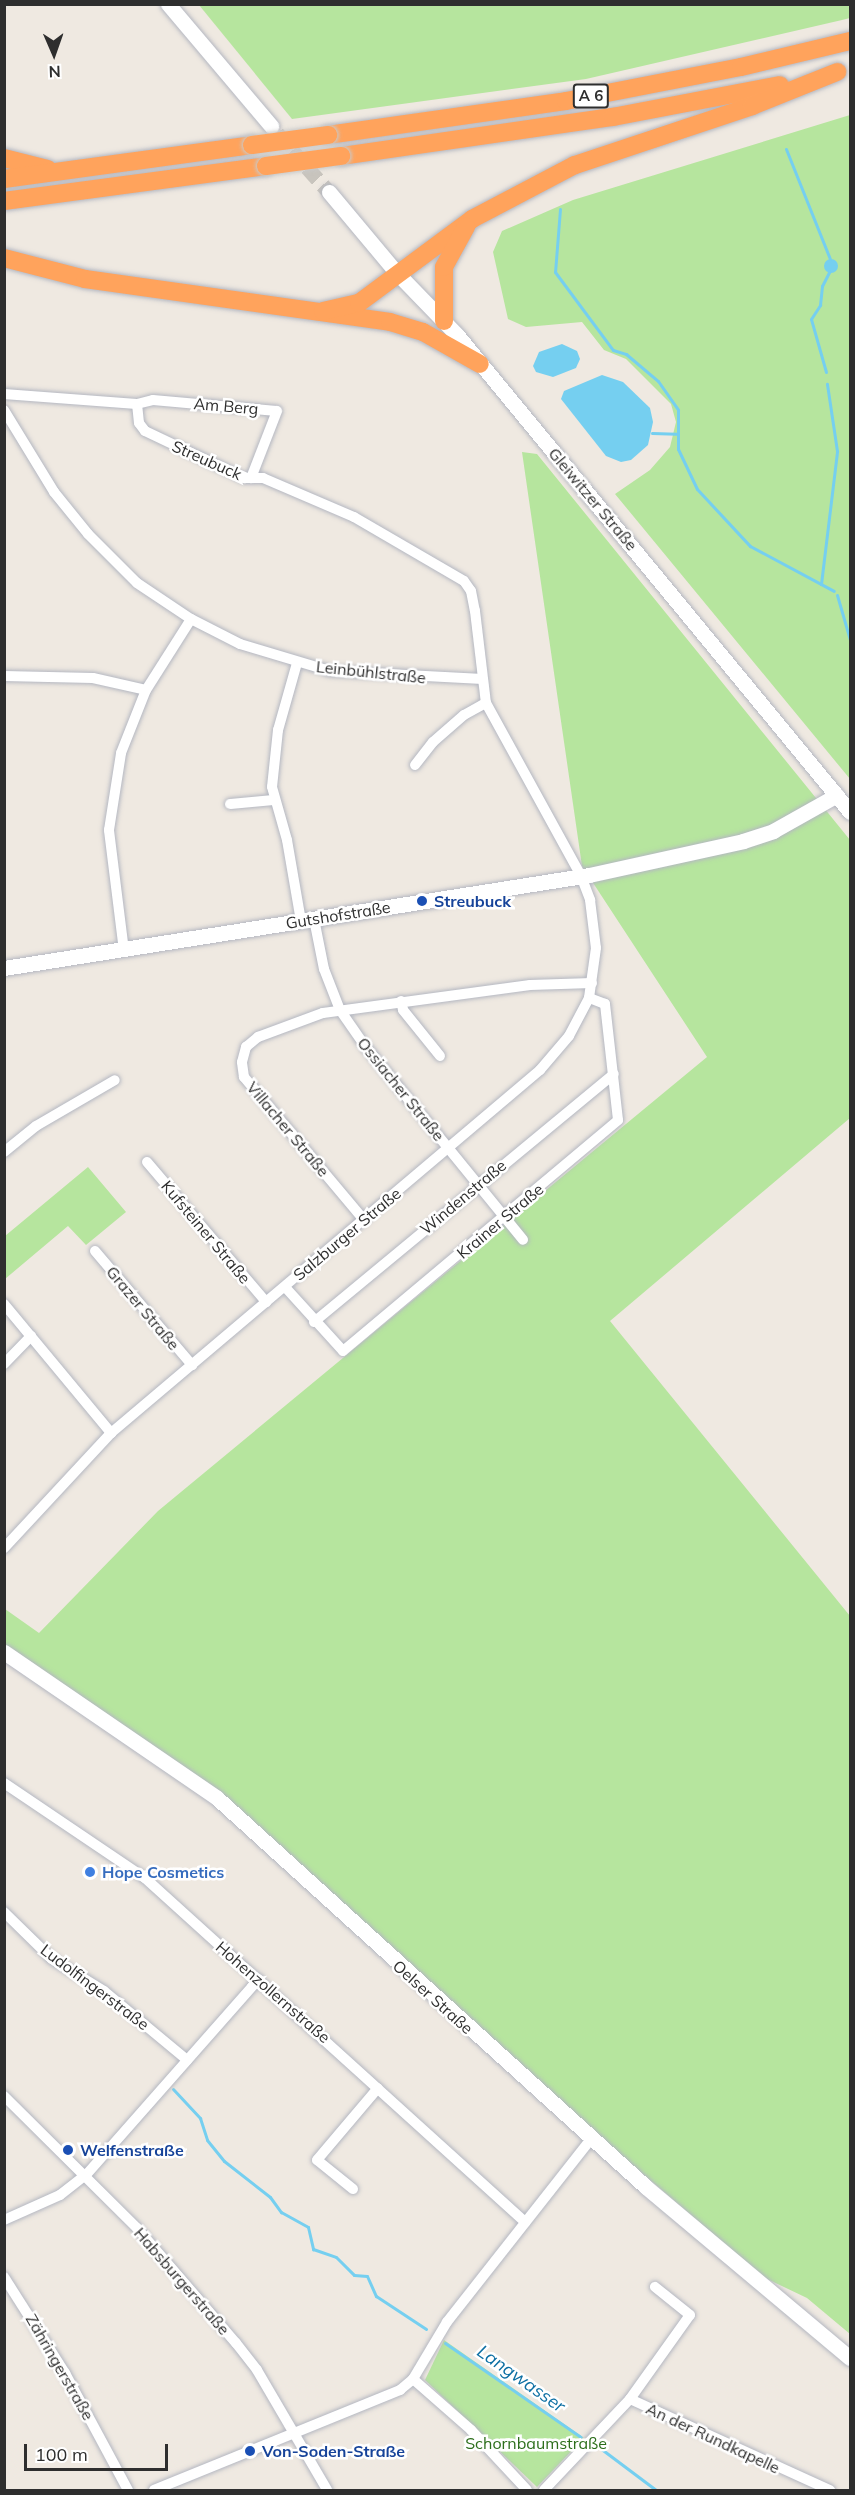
<!DOCTYPE html>
<meta charset="utf-8">
<style>
body{margin:0}
#map{position:relative;width:855px;height:2495px;overflow:hidden;background:#efe9e1;font-family:Mulish,sans-serif}
div>[style]{position:absolute}
.green>*{inset:0;background:#b6e59e}
.water>*{inset:0;background:#75cff0}
.round{border-radius:50%}
.stream>*{height:3px;margin:-1.5px;padding:0 1.5px;transform-origin:1.5px;border-radius:1.5px;background:#75cff0}
.secondary-tunnel>*{height:15px;margin-top:-7.5px;transform-origin:0;background:repeating-linear-gradient(90deg,#c8c4bd 0 15px,transparent 0 23px)}
.roads{filter:drop-shadow(0 0 2px #b4b7c1) drop-shadow(0 0 2px #b4b7c1)}
.street>*{height:10px;margin:-5px;padding:0 5px;transform-origin:5px;border-radius:5px;background:#fff}
.secondary>*{height:15px;margin:-7.5px;padding:0 7.5px;transform-origin:7.5px;border-radius:7.5px;background:#fff}
.highway>*{height:18px;margin:-9px;padding:0 9px;transform-origin:9px;border-radius:9px;background:#ffa35c}
.bridges{filter:drop-shadow(0 0 2px #c9c9c9) drop-shadow(0 0 2px #c9c9c9)}
.highway-bridge>*{height:18px;margin:-9px;padding:0 9px;transform-origin:9px;border-radius:9px;background:#ffa35c}
.dots>*{width:16px;height:16px;translate:-50% -50%;box-sizing:border-box;border:3px solid #fff;border-radius:50%}
span{translate:-50% -50%;white-space:nowrap;text-align:center;line-height:1.15;-webkit-text-stroke:5px #fff;paint-order:stroke}
.shield-label span{padding:2px 4px;background:#fff;border:2px solid;border-radius:4px;-webkit-text-stroke-width:0}
.shield-label{font-size:15px;color:#2e2e2e;font-weight:700}
.street-label{font-size:16px;color:#2e2e2e}
.transit-label{font-size:16px;color:#164399;font-weight:700}
.left{translate:0 -50%;text-align:left}
.shop-label{font-size:16px;color:#366cbe;font-weight:700}
.park-label{font-size:16px;color:#2c6e1b}
.water-label{font-size:18px;color:#0d6fa3;font-style:italic}
.frame{position:absolute;inset:0;border:6px solid #2e2e2e;pointer-events:none}
.north{position:absolute;left:24px;top:24px;width:60px;height:60px;-webkit-text-stroke:4px #fff;paint-order:stroke;rotate:178deg;font-size:16px;font-weight:700;line-height:24px;text-align:center;color:#2e2e2e}
.north::after{content:'';display:block;margin:auto;width:21px;height:27px;background:#2e2e2e;clip-path:polygon(50% 0,100% 100%,50% 72%,0 100%)}
.scale{position:absolute;left:24px;top:2444px;width:144px;height:27px;box-sizing:border-box;border:3px solid #2e2e2e;border-top:0;padding-left:8px;font-size:18px;line-height:21px;white-space:nowrap;color:#2e2e2e;-webkit-text-stroke:4px #fff;paint-order:stroke}
</style>
<div id="map">
<div class="green">
<div style="clip-path:polygon(850px 4px,850px 18px,842px 20px,586px 79px,292px 119px,199px 5px)"></div>
<div style="clip-path:polygon(850px 115px,850px 779px,615px 494px,650px 470px,670px 447px,676px 422px,671px 404px,626px 359px,604px 350px,582px 322px,526px 327px,508px 319px,493px 252px,502px 231px,573px 200px)"></div>
<div style="clip-path:polygon(522px 452px,537px 454px,850px 840px,850px 1118px,610px 1321px,850px 1616px,850px 2334px,807px 2298px,763px 2277px,577px 2117px,227px 1797px,5px 1645px,5px 1609px,39px 1633px,158px 1511px,707px 1057px,582px 866px)"></div>
<div style="clip-path:polygon(88px 1167px,126px 1212px,86px 1245px,68px 1226px,5px 1279px,5px 1236px)"></div>
<div style="clip-path:polygon(444px 2340px,584px 2438px,537px 2487px,425px 2380px)"></div>
</div>
<div class="water">
<div class="round" style="left:824px;top:259px;width:14px;height:14px"></div>
<div style="clip-path:polygon(562px 344px,577px 351px,580px 359px,576px 368px,553px 377px,536px 372px,533px 366px,539px 352px)"></div>
<div style="clip-path:polygon(602px 375px,623px 382px,650px 408px,653px 422px,648px 445px,631px 460px,621px 462px,606px 456px,561px 399px,564px 391px)"></div>
</div>
<div class="stream">
<div style="left:786px;top:149px;width:118px;rotate:68.2deg"></div>
<div style="left:560px;top:209px;width:63px;rotate:94.5deg"></div>
<div style="left:555px;top:272px;width:97px;rotate:53.4deg"></div>
<div style="left:613px;top:350px;width:14px;rotate:17deg"></div>
<div style="left:626px;top:354px;width:42px;rotate:40.2deg"></div>
<div style="left:658px;top:381px;width:35px;rotate:55deg"></div>
<div style="left:678px;top:410px;width:39px;rotate:90deg"></div>
<div style="left:678px;top:449px;width:44px;rotate:64.6deg"></div>
<div style="left:697px;top:489px;width:78px;rotate:47.1deg"></div>
<div style="left:750px;top:546px;width:95px;rotate:28.2deg"></div>
<div style="left:826px;top:372px;width:55px;rotate:-105.8deg"></div>
<div style="left:811px;top:319px;width:17px;rotate:-57deg"></div>
<div style="left:820px;top:305px;width:19px;rotate:-84deg"></div>
<div style="left:822px;top:286px;width:16px;rotate:-63deg"></div>
<div style="left:652px;top:433px;width:24px;rotate:2deg"></div>
<div style="left:821px;top:584px;width:134px;rotate:-83.1deg"></div>
<div style="left:837px;top:451px;width:68px;rotate:-98.5deg"></div>
<div style="left:837px;top:595px;width:47px;rotate:73.9deg"></div>
<div style="left:173px;top:2089px;width:40px;rotate:47deg"></div>
<div style="left:200px;top:2118px;width:23px;rotate:72deg"></div>
<div style="left:207px;top:2140px;width:27px;rotate:51deg"></div>
<div style="left:224px;top:2161px;width:58px;rotate:38deg"></div>
<div style="left:270px;top:2197px;width:19px;rotate:54deg"></div>
<div style="left:281px;top:2212px;width:31px;rotate:29deg"></div>
<div style="left:308px;top:2227px;width:23px;rotate:77deg"></div>
<div style="left:313px;top:2249px;width:24px;rotate:19deg"></div>
<div style="left:336px;top:2257px;width:25px;rotate:45deg"></div>
<div style="left:354px;top:2275px;width:13px;rotate:4deg"></div>
<div style="left:367px;top:2276px;width:22px;rotate:66deg"></div>
<div style="left:376px;top:2296px;width:60px;rotate:33.4deg"></div>
<div style="left:445px;top:2343px;width:165px;rotate:34.7deg"></div>
<div style="left:596px;top:2445px;width:75px;rotate:36.9deg"></div>
</div>
<div class="secondary-tunnel">
<div style="left:277px;top:133px;width:79px;rotate:48.6deg"></div>
</div>
<div class="roads">
<div class="street">
<div style="left:4px;top:394px;width:133px;rotate:4.3deg"></div>
<div style="left:137px;top:404px;width:19px;rotate:84deg"></div>
<div style="left:139px;top:423px;width:10px;rotate:53deg"></div>
<div style="left:145px;top:431px;width:110px;rotate:25.4deg"></div>
<div style="left:244px;top:478px;width:19px"></div>
<div style="left:263px;top:478px;width:99px;rotate:23.2deg"></div>
<div style="left:354px;top:517px;width:127px;rotate:30.2deg"></div>
<div style="left:464px;top:581px;width:12px;rotate:55deg"></div>
<div style="left:471px;top:591px;width:20px;rotate:79deg"></div>
<div style="left:475px;top:611px;width:93px;rotate:83.2deg"></div>
<div style="left:486px;top:703px;width:197px;rotate:61.2deg"></div>
<div style="left:581px;top:876px;width:26px;rotate:69deg"></div>
<div style="left:590px;top:900px;width:48px;rotate:82.9deg"></div>
<div style="left:596px;top:948px;width:50px;rotate:98deg"></div>
<div style="left:589px;top:998px;width:43px;rotate:117.8deg"></div>
<div style="left:569px;top:1036px;width:45px;rotate:130.5deg"></div>
<div style="left:540px;top:1070px;width:562px;rotate:139.76deg"></div>
<div style="left:111px;top:1433px;width:157px;rotate:132.9deg"></div>
<div style="left:137px;top:404px;width:16px;rotate:-14deg"></div>
<div style="left:153px;top:400px;width:124px;rotate:5.1deg"></div>
<div style="left:277px;top:411px;width:72px;rotate:111.2deg"></div>
<div style="left:4px;top:410px;width:96px;rotate:58.6deg"></div>
<div style="left:54px;top:492px;width:54px;rotate:51deg"></div>
<div style="left:88px;top:534px;width:69px;rotate:45deg"></div>
<div style="left:137px;top:583px;width:65px;rotate:33.7deg"></div>
<div style="left:191px;top:619px;width:55px;rotate:27deg"></div>
<div style="left:240px;top:644px;width:94px;rotate:16.7deg"></div>
<div style="left:330px;top:671px;width:153px;rotate:3deg"></div>
<div style="left:297px;top:663px;width:70px;rotate:105.8deg"></div>
<div style="left:278px;top:730px;width:57px;rotate:96deg"></div>
<div style="left:272px;top:787px;width:55px;rotate:74.2deg"></div>
<div style="left:287px;top:840px;width:82px;rotate:80.2deg"></div>
<div style="left:4px;top:676px;width:89px;rotate:1.3deg"></div>
<div style="left:93px;top:678px;width:54px;rotate:12.8deg"></div>
<div style="left:415px;top:765px;width:29px;rotate:-52deg"></div>
<div style="left:433px;top:742px;width:41px;rotate:-41.1deg"></div>
<div style="left:464px;top:715px;width:25px;rotate:-29deg"></div>
<div style="left:230px;top:804px;width:44px;rotate:-5.2deg"></div>
<div style="left:314px;top:919px;width:51px;rotate:78.7deg"></div>
<div style="left:324px;top:969px;width:44px;rotate:68.7deg"></div>
<div style="left:340px;top:1010px;width:44px;rotate:55.2deg"></div>
<div style="left:365px;top:1046px;width:250px;rotate:50.8deg"></div>
<div style="left:124px;top:951px;width:122px;rotate:-97.1deg"></div>
<div style="left:109px;top:830px;width:78px;rotate:-81.1deg"></div>
<div style="left:121px;top:753px;width:68px;rotate:-68.4deg"></div>
<div style="left:146px;top:690px;width:84px;rotate:-57.6deg"></div>
<div style="left:401px;top:1001px;width:9px;rotate:77deg"></div>
<div style="left:403px;top:1010px;width:59px;rotate:51.2deg"></div>
<div style="left:4px;top:1152px;width:41px;rotate:-39.1deg"></div>
<div style="left:36px;top:1126px;width:91px;rotate:-30.2deg"></div>
<div style="left:147px;top:1162px;width:184px;rotate:49.6deg"></div>
<div style="left:364px;top:1220px;width:187px;rotate:-130deg"></div>
<div style="left:244px;top:1077px;width:15px;rotate:-98deg"></div>
<div style="left:242px;top:1062px;width:16px;rotate:-75deg"></div>
<div style="left:246px;top:1047px;width:16px;rotate:-40deg"></div>
<div style="left:258px;top:1037px;width:69px;rotate:-20.3deg"></div>
<div style="left:323px;top:1013px;width:209px;rotate:-7.7deg"></div>
<div style="left:530px;top:985px;width:62px;rotate:-1.8deg"></div>
<div style="left:95px;top:1251px;width:150px;rotate:49.6deg"></div>
<div style="left:285px;top:1287px;width:86px;rotate:47.8deg"></div>
<div style="left:343px;top:1351px;width:359px;rotate:-40deg"></div>
<div style="left:618px;top:1120px;width:117px;rotate:-96.4deg"></div>
<div style="left:605px;top:1004px;width:17px;rotate:-159deg"></div>
<div style="left:4px;top:1304px;width:168px;rotate:50.3deg"></div>
<div style="left:314px;top:1322px;width:389px;rotate:-39.6deg"></div>
<div style="left:4px;top:1364px;width:39px;rotate:-46deg"></div>
<div style="left:4px;top:1783px;width:170px;rotate:34deg"></div>
<div style="left:145px;top:1878px;width:513px;rotate:42.15deg"></div>
<div style="left:4px;top:1912px;width:67px;rotate:44.4deg"></div>
<div style="left:52px;top:1959px;width:61px;rotate:31.6deg"></div>
<div style="left:104px;top:1991px;width:108px;rotate:39.7deg"></div>
<div style="left:4px;top:2096px;width:187px;rotate:44.8deg"></div>
<div style="left:137px;top:2228px;width:152px;rotate:49.3deg"></div>
<div style="left:236px;top:2343px;width:34px;rotate:52deg"></div>
<div style="left:257px;top:2370px;width:139px;rotate:59.7deg"></div>
<div style="left:353px;top:2189px;width:46px;rotate:-141.1deg"></div>
<div style="left:317px;top:2160px;width:94px;rotate:-49.7deg"></div>
<div style="left:4px;top:2220px;width:61px;rotate:-24.1deg"></div>
<div style="left:60px;top:2195px;width:33px;rotate:-38deg"></div>
<div style="left:86px;top:2175px;width:261px;rotate:-48.6deg"></div>
<div style="left:4px;top:2277px;width:114px;rotate:57.6deg"></div>
<div style="left:65px;top:2373px;width:133px;rotate:61.7deg"></div>
<div style="left:413px;top:2379px;width:77px;rotate:41.3deg"></div>
<div style="left:471px;top:2430px;width:82px;rotate:47deg"></div>
<div style="left:630px;top:2399px;width:220px;rotate:24.5deg"></div>
<div style="left:154px;top:2490px;width:266px;rotate:-22.1deg"></div>
<div style="left:400px;top:2390px;width:17px;rotate:-40deg"></div>
<div style="left:413px;top:2379px;width:66px;rotate:-59.2deg"></div>
<div style="left:447px;top:2322px;width:234px;rotate:-51.8deg"></div>
<div style="left:544px;top:2490px;width:125px;rotate:-46.6deg"></div>
<div style="left:630px;top:2399px;width:103px;rotate:-54.5deg"></div>
<div style="left:690px;top:2315px;width:45px;rotate:-141.3deg"></div>
</div>
<div class="secondary">
<div style="left:168px;top:4px;width:160px;rotate:49.8deg"></div>
<div style="left:329px;top:192px;width:104px;rotate:50.1deg"></div>
<div style="left:396px;top:272px;width:88px;rotate:45.9deg"></div>
<div style="left:457px;top:335px;width:618px;rotate:50.51deg"></div>
<div style="left:4px;top:968px;width:592px;rotate:-9.03deg"></div>
<div style="left:589px;top:875px;width:158px;rotate:-12.4deg"></div>
<div style="left:743px;top:841px;width:32px;rotate:-18deg"></div>
<div style="left:773px;top:831px;width:73px;rotate:-29.4deg"></div>
<div style="left:4px;top:1652px;width:258px;rotate:34.4deg"></div>
<div style="left:217px;top:1798px;width:579px;rotate:42.2deg"></div>
<div style="left:646px;top:2187px;width:266px;rotate:40deg"></div>
</div>
<div class="highway">
<div style="left:328px;top:135px;width:240px;rotate:-8.1deg"></div>
<div style="left:566px;top:101px;width:178px;rotate:-11deg"></div>
<div style="left:741px;top:67px;width:112px;rotate:-13.4deg"></div>
<div style="left:341px;top:156px;width:275px;rotate:-8.2deg"></div>
<div style="left:613px;top:117px;width:170px;rotate:-10.8deg"></div>
<div style="left:4px;top:158px;width:45px;rotate:14deg"></div>
<div style="left:4px;top:179px;width:250px;rotate:-7.8deg"></div>
<div style="left:4px;top:201px;width:264px;rotate:-7.6deg"></div>
<div style="left:4px;top:258px;width:84px;rotate:14.5deg"></div>
<div style="left:85px;top:279px;width:308px;rotate:8deg"></div>
<div style="left:390px;top:322px;width:34px;rotate:17deg"></div>
<div style="left:423px;top:332px;width:65px;rotate:29.3deg"></div>
<div style="left:323px;top:311px;width:37px;rotate:-13deg"></div>
<div style="left:359px;top:303px;width:141px;rotate:-36.6deg"></div>
<div style="left:472px;top:219px;width:116px;rotate:-27.7deg"></div>
<div style="left:575px;top:165px;width:187px;rotate:-18.4deg"></div>
<div style="left:752px;top:106px;width:92px;rotate:-21.8deg"></div>
<div style="left:444px;top:321px;width:54px;rotate:-90deg"></div>
<div style="left:444px;top:267px;width:46px;rotate:-61.2deg"></div>
</div>
</div>
<div class="bridges">
<div class="highway-bridge">
<div style="left:252px;top:145px;width:77px;rotate:-7.5deg"></div>
<div style="left:266px;top:166px;width:76px;rotate:-7.6deg"></div>
</div>
</div>
<div class="dots">
<div style="left:422px;top:901px;background:#1a4fb4"></div>
<div style="left:90px;top:1872px;background:#3f7fe0"></div>
<div style="left:68px;top:2150px;background:#1a4fb4"></div>
<div style="left:250px;top:2451px;background:#1a4fb4"></div>
</div>
<div class="shield-label">
<span style="left:591px;top:96px">A 6</span>
</div>
<div class="street-label">
<span style="left:226px;top:406px;rotate:5deg">Am Berg</span>
<span style="left:207px;top:460px;rotate:24deg">Streubuck</span>
<span style="left:593px;top:499px;rotate:50deg">Gleiwitzer Straße</span>
<span style="left:371px;top:672px;rotate:6deg">Leinbühlstraße</span>
<span style="left:338px;top:915px;rotate:-9deg">Gutshofstraße</span>
<span style="left:401px;top:1089px;rotate:51deg">Ossiacher Straße</span>
<span style="left:288px;top:1129px;rotate:50deg">Villacher Straße</span>
<span style="left:463px;top:1197px;rotate:-40deg">Windenstraße</span>
<span style="left:500px;top:1221px;rotate:-40deg">Krainer Straße</span>
<span style="left:206px;top:1232px;rotate:50deg">Kufsteiner Straße</span>
<span style="left:347px;top:1234px;rotate:-40deg">Salzburger Straße</span>
<span style="left:143px;top:1308px;rotate:50deg">Grazer Straße</span>
<span style="left:95px;top:1987px;rotate:37deg">Ludolfingerstraße</span>
<span style="left:273px;top:1992px;rotate:41deg">Hohenzollernstraße</span>
<span style="left:433px;top:1997px;rotate:42deg">Oelser Straße</span>
<span style="left:182px;top:2281px;rotate:49deg">Habsburgerstraße</span>
<span style="left:60px;top:2367px;rotate:60deg">Zähringerstraße</span>
<span style="left:713px;top:2438px;rotate:25deg">An der Rundkapelle</span>
</div>
<div class="transit-label">
<span class="left" style="left:434px;top:901px">Streubuck</span>
<span class="left" style="left:80px;top:2150px">Welfenstraße</span>
<span class="left" style="left:262px;top:2451px">Von-Soden-Straße</span>
</div>
<div class="shop-label">
<span class="left" style="left:102px;top:1872px">Hope Cosmetics</span>
</div>
<div class="park-label">
<span style="left:536px;top:2443px">Schornbaumstraße</span>
</div>
<div class="water-label">
<span style="left:521px;top:2379px;rotate:35deg">Langwasser</span>
</div>
<div class="frame"></div>
<div class="north">N</div>
<div class="scale">100 m</div>
</div>
